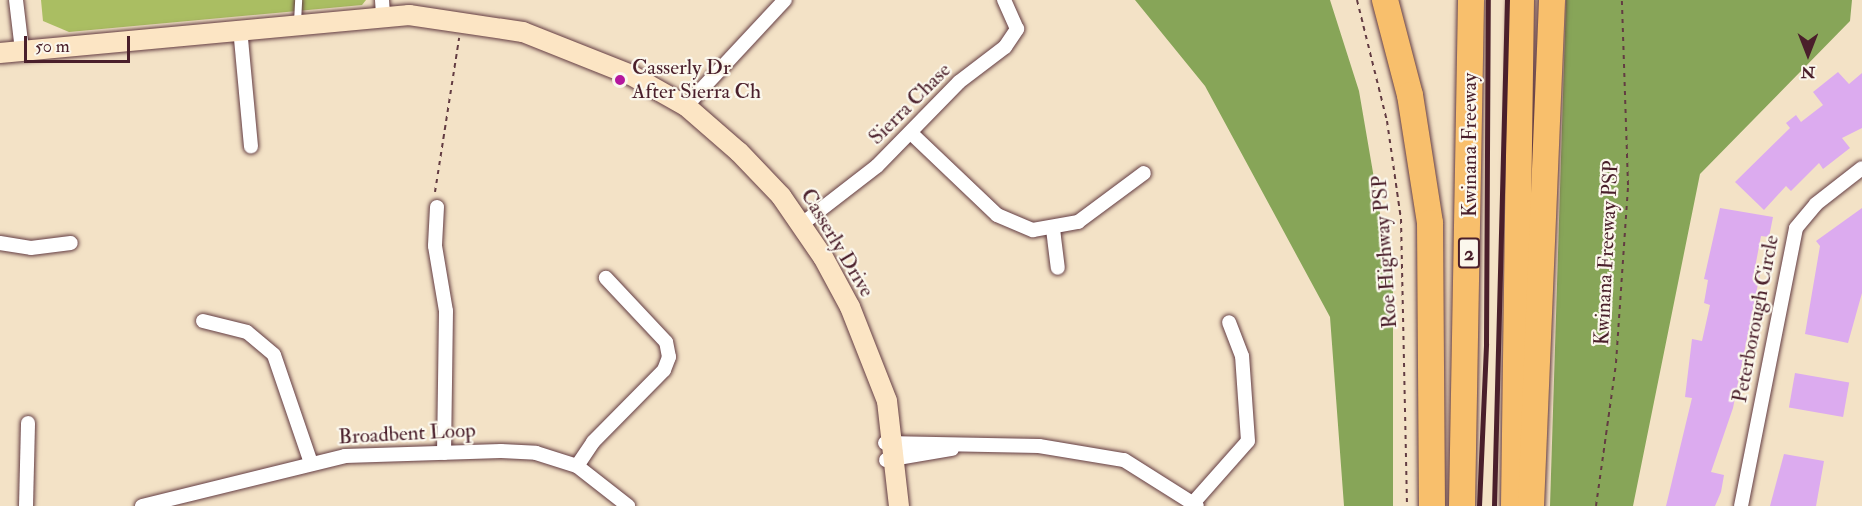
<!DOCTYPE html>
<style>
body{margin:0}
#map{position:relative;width:1862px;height:506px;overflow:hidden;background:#f3e2c6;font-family:"IM FELL Double Pica",serif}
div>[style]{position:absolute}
.green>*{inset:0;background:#aabe62}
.forest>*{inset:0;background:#87a558}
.building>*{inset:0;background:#dcabef;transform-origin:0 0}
.path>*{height:2px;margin-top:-1px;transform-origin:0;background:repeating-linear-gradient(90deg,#633c42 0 4.5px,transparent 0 9px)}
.roads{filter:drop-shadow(0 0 2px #633c42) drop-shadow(0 0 2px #633c42)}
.lane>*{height:7px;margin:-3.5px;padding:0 3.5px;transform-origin:3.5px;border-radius:3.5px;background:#fff}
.street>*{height:14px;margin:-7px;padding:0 7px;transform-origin:7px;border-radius:7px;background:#fff}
.secondary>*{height:20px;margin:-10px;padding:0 10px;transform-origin:10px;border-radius:10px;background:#fce5c4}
.highway>*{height:26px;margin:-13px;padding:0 13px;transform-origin:13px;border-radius:13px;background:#f8bf6c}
.rail>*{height:4.5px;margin:-2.25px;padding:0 2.25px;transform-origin:2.25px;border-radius:2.25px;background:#4a1f2b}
.dots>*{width:16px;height:16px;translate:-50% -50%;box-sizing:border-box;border:3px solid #fbf7ec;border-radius:50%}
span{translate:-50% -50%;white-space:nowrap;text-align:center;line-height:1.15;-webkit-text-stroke:4.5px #fbf7ec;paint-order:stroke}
.shield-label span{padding:2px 4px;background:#fbf7ec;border:2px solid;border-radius:4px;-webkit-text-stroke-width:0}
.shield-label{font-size:20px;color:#4a1f2b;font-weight:700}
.poi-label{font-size:21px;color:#4a1f2b}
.left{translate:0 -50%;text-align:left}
.street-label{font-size:21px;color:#4a1f2b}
.north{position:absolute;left:1778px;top:24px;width:60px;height:60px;-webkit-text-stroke:4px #fbf7ec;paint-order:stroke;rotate:180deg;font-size:16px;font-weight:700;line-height:24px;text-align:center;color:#4a1f2b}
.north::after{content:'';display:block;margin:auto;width:21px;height:27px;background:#4a1f2b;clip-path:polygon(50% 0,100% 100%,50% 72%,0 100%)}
.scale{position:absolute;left:24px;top:36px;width:106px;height:27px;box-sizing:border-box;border:3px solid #4a1f2b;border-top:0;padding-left:8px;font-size:18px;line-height:21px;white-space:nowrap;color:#4a1f2b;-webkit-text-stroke:4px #fbf7ec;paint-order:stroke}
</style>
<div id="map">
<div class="green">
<div style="clip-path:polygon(41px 0,366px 0,362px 5px,69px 32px,43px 21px)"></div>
</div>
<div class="forest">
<div style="clip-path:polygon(1135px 0,1330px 0,1359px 91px,1393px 289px,1393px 506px,1344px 506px,1330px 317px,1205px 86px)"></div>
<div style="clip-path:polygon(1566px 0,1852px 0,1850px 21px,1700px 174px,1633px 506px,1550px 506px)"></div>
</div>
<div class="building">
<div style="clip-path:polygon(1838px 72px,1849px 84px,1862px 73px,1862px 128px,1842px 138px,1850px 148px,1823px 169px,1819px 163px,1791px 191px,1786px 186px,1764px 210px,1735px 182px,1790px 128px,1786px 123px,1796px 115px,1801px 122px,1823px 105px,1813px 92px)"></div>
<div style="clip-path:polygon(1720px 208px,1773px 217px,1769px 237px,1761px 236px,1754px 273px,1760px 274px,1733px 408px,1711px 472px,1724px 475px,1721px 492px,1715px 506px,1666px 506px,1692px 398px,1685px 397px,1692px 339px,1702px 341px,1710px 305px,1704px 303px,1708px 280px,1704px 279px)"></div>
<div style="clip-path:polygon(1862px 208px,1862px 293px,1848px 343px,1805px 334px,1820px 246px,1816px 241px)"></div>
<div style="left:1795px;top:373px;width:55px;height:35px;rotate:10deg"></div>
<div style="clip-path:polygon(1784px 454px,1824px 461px,1816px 506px,1770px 506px)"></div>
</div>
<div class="path">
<div style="left:1357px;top:0;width:125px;rotate:76.1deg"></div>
<div style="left:1387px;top:121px;width:99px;rotate:81.9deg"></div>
<div style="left:1401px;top:219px;width:287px;rotate:88.8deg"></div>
<div style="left:435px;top:192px;width:156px;rotate:-81.1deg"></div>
<div style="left:1596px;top:506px;width:144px;rotate:-82deg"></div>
<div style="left:1616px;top:363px;width:178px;rotate:-86.1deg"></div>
<div style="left:1628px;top:185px;width:185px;rotate:-91.9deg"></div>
</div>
<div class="roads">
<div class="lane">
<div style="left:297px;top:22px;width:22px;rotate:-87deg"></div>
</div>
<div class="street">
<div style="left:16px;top:0;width:50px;rotate:83.2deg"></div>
<div style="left:382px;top:0;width:15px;rotate:86deg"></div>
<div style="left:240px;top:28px;width:119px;rotate:84.7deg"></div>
<div style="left:686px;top:106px;width:145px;rotate:-47deg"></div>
<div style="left:912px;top:134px;width:117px;rotate:43.6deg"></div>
<div style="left:997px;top:215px;width:39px;rotate:23deg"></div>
<div style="left:1033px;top:230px;width:46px;rotate:-10.1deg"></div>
<div style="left:1078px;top:222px;width:82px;rotate:-36.6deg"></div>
<div style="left:437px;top:207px;width:39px;rotate:93deg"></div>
<div style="left:435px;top:246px;width:66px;rotate:80.4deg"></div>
<div style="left:446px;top:311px;width:142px;rotate:90.8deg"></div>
<div style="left:802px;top:224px;width:95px;rotate:-37.7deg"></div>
<div style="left:877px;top:166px;width:117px;rotate:-45.7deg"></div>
<div style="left:959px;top:82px;width:58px;rotate:-37.3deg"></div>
<div style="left:1005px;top:47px;width:22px;rotate:-56deg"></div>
<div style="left:1017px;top:29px;width:32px;rotate:-114deg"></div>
<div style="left:1053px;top:229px;width:39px;rotate:83deg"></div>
<div style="left:0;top:243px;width:31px;rotate:9deg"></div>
<div style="left:31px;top:248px;width:40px;rotate:-7.1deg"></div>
<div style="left:203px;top:321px;width:45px;rotate:14deg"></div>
<div style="left:247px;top:332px;width:35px;rotate:40deg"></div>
<div style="left:274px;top:355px;width:114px;rotate:71.1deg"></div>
<div style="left:885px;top:443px;width:154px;rotate:1.1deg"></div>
<div style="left:1039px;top:446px;width:86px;rotate:9.4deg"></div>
<div style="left:1124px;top:460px;width:86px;rotate:32.2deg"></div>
<div style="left:886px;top:460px;width:67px;rotate:-9.5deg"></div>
<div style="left:577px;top:466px;width:29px;rotate:-56deg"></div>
<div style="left:593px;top:442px;width:101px;rotate:-45.4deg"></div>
<div style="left:664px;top:370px;width:14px;rotate:-69deg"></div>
<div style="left:669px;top:357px;width:15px;rotate:-101deg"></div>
<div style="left:666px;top:342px;width:88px;rotate:-133.2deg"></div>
<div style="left:1194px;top:502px;width:81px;rotate:-48.5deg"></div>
<div style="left:1248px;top:441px;width:85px;rotate:-94deg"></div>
<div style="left:1242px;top:356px;width:36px;rotate:-111deg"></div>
<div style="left:26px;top:506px;width:83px;rotate:-88.6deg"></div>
<div style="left:142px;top:506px;width:209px;rotate:-13.8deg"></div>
<div style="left:345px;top:456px;width:156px;rotate:-1.8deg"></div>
<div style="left:501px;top:451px;width:35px;rotate:3deg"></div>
<div style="left:536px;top:453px;width:43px;rotate:17.6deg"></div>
<div style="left:577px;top:466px;width:65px;rotate:38.1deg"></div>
<div style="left:1741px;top:506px;width:283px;rotate:-78.8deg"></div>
<div style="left:1796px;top:228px;width:31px;rotate:-50deg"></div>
<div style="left:1816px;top:204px;width:58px;rotate:-38deg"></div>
</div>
<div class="secondary">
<div style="left:0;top:53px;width:411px;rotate:-5.3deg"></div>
<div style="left:409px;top:15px;width:115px;rotate:8.5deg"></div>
<div style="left:523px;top:32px;width:116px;rotate:21.7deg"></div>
<div style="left:631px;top:75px;width:63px;rotate:29.4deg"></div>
<div style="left:686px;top:106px;width:70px;rotate:41deg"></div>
<div style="left:739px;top:152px;width:61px;rotate:46.3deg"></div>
<div style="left:781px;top:196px;width:74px;rotate:55.5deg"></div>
<div style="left:823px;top:257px;width:57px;rotate:61.6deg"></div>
<div style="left:850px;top:307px;width:101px;rotate:68.5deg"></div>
<div style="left:887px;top:401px;width:106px;rotate:83.5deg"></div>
</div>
<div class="highway">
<div style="left:1385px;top:0;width:98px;rotate:75.3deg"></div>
<div style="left:1410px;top:95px;width:130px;rotate:81.1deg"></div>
<div style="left:1430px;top:223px;width:283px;rotate:89.6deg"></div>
<div style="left:1462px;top:506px;width:506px;rotate:-88.98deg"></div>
<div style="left:1514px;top:506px;width:506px;rotate:-89.21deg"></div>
<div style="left:1531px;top:506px;width:506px;rotate:-87.62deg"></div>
</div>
</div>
<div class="rail">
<div style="left:1479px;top:506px;width:162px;rotate:-87.5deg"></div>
<div style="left:1486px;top:344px;width:344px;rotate:-89.7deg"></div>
<div style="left:1494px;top:506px;width:506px;rotate:-88.53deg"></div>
</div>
<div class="dots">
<div style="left:620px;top:80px;background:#b5179e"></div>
</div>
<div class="shield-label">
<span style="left:1469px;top:253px">2</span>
</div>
<div class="poi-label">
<span class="left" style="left:632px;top:80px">Casserly Dr<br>After Sierra Ch</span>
</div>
<div class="street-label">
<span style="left:910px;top:104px;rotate:-45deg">Sierra Chase</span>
<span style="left:1470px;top:145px;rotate:-90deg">Kwinana Freeway</span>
<span style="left:837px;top:243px;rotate:59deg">Casserly Drive</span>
<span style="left:1385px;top:252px;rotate:-94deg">Roe Highway PSP</span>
<span style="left:1607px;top:253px;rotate:-87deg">Kwinana Freeway PSP</span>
<span style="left:1756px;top:319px;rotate:-79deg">Peterborough Circle</span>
<span style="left:407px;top:434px;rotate:-3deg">Broadbent Loop</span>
</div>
<div class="north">N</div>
<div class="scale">50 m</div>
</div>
